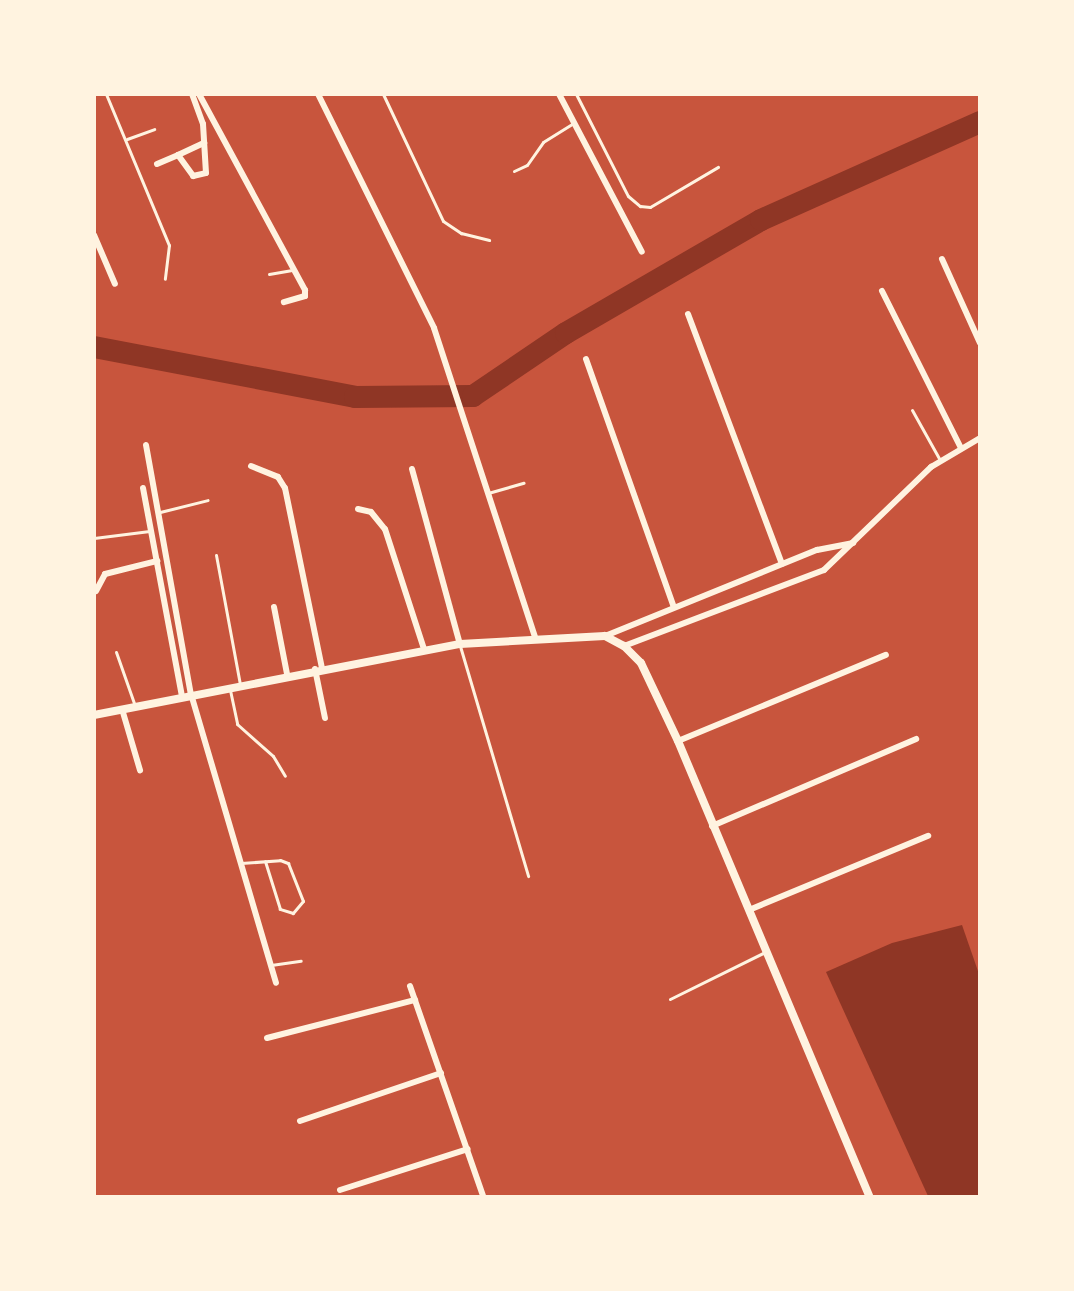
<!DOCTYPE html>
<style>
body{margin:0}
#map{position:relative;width:1074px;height:1291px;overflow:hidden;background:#c8553d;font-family:"Source Sans 3",sans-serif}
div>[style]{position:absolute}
.water>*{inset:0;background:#8f3625}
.river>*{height:22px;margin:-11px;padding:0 11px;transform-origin:11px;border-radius:11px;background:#8f3625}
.service>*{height:3px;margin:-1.5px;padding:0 1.5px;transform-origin:1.5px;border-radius:1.5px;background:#fff3e0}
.minor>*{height:6px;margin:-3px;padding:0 3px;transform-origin:3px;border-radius:3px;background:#fff3e0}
.tertiary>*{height:8px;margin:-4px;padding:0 4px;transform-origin:4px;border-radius:4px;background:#fff3e0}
span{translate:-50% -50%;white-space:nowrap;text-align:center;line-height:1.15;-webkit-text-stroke:6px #fff3e0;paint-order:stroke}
.frame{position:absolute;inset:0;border:96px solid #fff3e0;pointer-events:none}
</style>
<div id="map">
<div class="water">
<div style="clip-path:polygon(962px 925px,979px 974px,979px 1196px,928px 1196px,826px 972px,892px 943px)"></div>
</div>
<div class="river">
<div style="left:94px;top:347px;width:266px;rotate:10.8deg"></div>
<div style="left:355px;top:397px;width:118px;rotate:-0.5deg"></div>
<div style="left:473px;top:396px;width:112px;rotate:-34.1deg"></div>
<div style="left:566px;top:333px;width:225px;rotate:-30.1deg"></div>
<div style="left:761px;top:220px;width:240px;rotate:-24.1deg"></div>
</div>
<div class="service">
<div style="left:106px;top:94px;width:164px;rotate:67.4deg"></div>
<div style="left:169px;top:245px;width:34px;rotate:97deg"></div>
<div style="left:383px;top:94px;width:140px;rotate:64.7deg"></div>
<div style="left:443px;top:221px;width:22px;rotate:34deg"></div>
<div style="left:461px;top:233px;width:29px;rotate:14deg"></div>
<div style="left:576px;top:94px;width:114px;rotate:63deg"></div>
<div style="left:628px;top:196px;width:16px;rotate:40deg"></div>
<div style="left:640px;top:206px;width:10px;rotate:6deg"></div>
<div style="left:650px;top:207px;width:79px;rotate:-30.5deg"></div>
<div style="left:127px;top:139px;width:29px;rotate:-20deg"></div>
<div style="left:514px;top:171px;width:14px;rotate:-25deg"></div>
<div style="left:527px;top:165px;width:28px;rotate:-55deg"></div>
<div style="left:543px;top:142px;width:36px;rotate:-32deg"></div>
<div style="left:269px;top:274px;width:22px;rotate:-10deg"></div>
<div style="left:912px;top:410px;width:57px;rotate:60.8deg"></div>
<div style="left:488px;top:493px;width:37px;rotate:-16deg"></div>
<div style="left:160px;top:512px;width:49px;rotate:-14deg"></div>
<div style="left:94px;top:538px;width:56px;rotate:-7.1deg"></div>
<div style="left:216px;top:555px;width:131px;rotate:79.5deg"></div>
<div style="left:460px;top:646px;width:240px;rotate:73.5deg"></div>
<div style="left:116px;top:652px;width:57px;rotate:70.6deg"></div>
<div style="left:230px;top:690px;width:35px;rotate:78deg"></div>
<div style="left:237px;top:724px;width:48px;rotate:41.6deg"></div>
<div style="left:273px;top:756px;width:23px;rotate:59deg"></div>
<div style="left:241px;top:863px;width:39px;rotate:-4deg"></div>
<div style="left:280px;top:860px;width:9px;rotate:21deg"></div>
<div style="left:288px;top:863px;width:41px;rotate:68.5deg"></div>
<div style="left:303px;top:901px;width:16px;rotate:130deg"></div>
<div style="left:293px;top:913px;width:14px;rotate:-163deg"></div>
<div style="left:280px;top:909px;width:50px;rotate:-107.4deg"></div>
<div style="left:271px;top:965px;width:30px;rotate:-8deg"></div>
<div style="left:670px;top:999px;width:106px;rotate:-26.3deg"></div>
</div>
<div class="minor">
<div style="left:199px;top:94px;width:223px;rotate:61.6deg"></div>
<div style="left:305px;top:290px;width:6px;rotate:90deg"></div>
<div style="left:305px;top:296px;width:22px;rotate:164deg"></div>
<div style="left:318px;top:94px;width:261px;rotate:63.6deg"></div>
<div style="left:434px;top:328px;width:328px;rotate:71.9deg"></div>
<div style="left:559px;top:94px;width:178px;rotate:62.3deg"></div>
<div style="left:178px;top:155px;width:29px;rotate:-25deg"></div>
<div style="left:157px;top:164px;width:23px;rotate:-23deg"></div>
<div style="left:178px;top:155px;width:26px;rotate:54deg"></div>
<div style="left:193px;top:176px;width:13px;rotate:-13deg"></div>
<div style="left:206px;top:173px;width:49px;rotate:-93.5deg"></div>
<div style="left:203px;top:124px;width:32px;rotate:-110deg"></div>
<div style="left:94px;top:235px;width:53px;rotate:66.8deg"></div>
<div style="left:942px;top:259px;width:92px;rotate:65.7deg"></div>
<div style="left:882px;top:291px;width:176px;rotate:63.3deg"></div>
<div style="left:688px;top:314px;width:267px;rotate:69.4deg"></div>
<div style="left:586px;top:359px;width:263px;rotate:70.5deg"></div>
<div style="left:146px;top:445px;width:253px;rotate:79.8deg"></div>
<div style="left:191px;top:694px;width:301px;rotate:73.6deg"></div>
<div style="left:251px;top:466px;width:29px;rotate:22deg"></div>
<div style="left:278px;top:477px;width:13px;rotate:58deg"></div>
<div style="left:285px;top:488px;width:184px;rotate:78.4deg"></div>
<div style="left:412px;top:469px;width:181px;rotate:74.7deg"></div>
<div style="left:143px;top:488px;width:212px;rotate:79.4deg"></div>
<div style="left:358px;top:509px;width:13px;rotate:13deg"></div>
<div style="left:371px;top:512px;width:22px;rotate:51deg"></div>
<div style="left:385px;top:529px;width:126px;rotate:72deg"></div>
<div style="left:96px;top:591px;width:19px;rotate:-62deg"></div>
<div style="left:105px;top:574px;width:54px;rotate:-14deg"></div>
<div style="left:274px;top:607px;width:68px;rotate:79deg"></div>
<div style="left:605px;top:636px;width:229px;rotate:-22.1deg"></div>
<div style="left:817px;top:550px;width:37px;rotate:-11deg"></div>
<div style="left:624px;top:646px;width:214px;rotate:-20.8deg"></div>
<div style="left:824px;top:570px;width:149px;rotate:-43.9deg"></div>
<div style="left:931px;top:467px;width:57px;rotate:-30.6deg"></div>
<div style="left:315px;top:669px;width:50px;rotate:78.5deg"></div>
<div style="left:122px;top:709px;width:64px;rotate:73.6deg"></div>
<div style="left:678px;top:741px;width:225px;rotate:-22.5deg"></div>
<div style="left:712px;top:826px;width:222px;rotate:-23.1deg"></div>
<div style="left:749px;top:910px;width:194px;rotate:-22.5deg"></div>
<div style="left:410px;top:986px;width:222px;rotate:70.8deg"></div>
<div style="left:267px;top:1038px;width:153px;rotate:-14.4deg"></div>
<div style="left:300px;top:1121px;width:149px;rotate:-18.8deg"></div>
<div style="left:340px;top:1190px;width:134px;rotate:-17.8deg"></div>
</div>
<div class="tertiary">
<div style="left:94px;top:715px;width:373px;rotate:-11deg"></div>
<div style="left:460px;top:644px;width:145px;rotate:-3.2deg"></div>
<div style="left:605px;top:636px;width:21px;rotate:28deg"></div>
<div style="left:624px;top:646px;width:24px;rotate:45deg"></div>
<div style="left:641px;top:663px;width:86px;rotate:64.6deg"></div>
<div style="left:678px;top:741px;width:493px;rotate:67.2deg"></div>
</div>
<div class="frame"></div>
</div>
